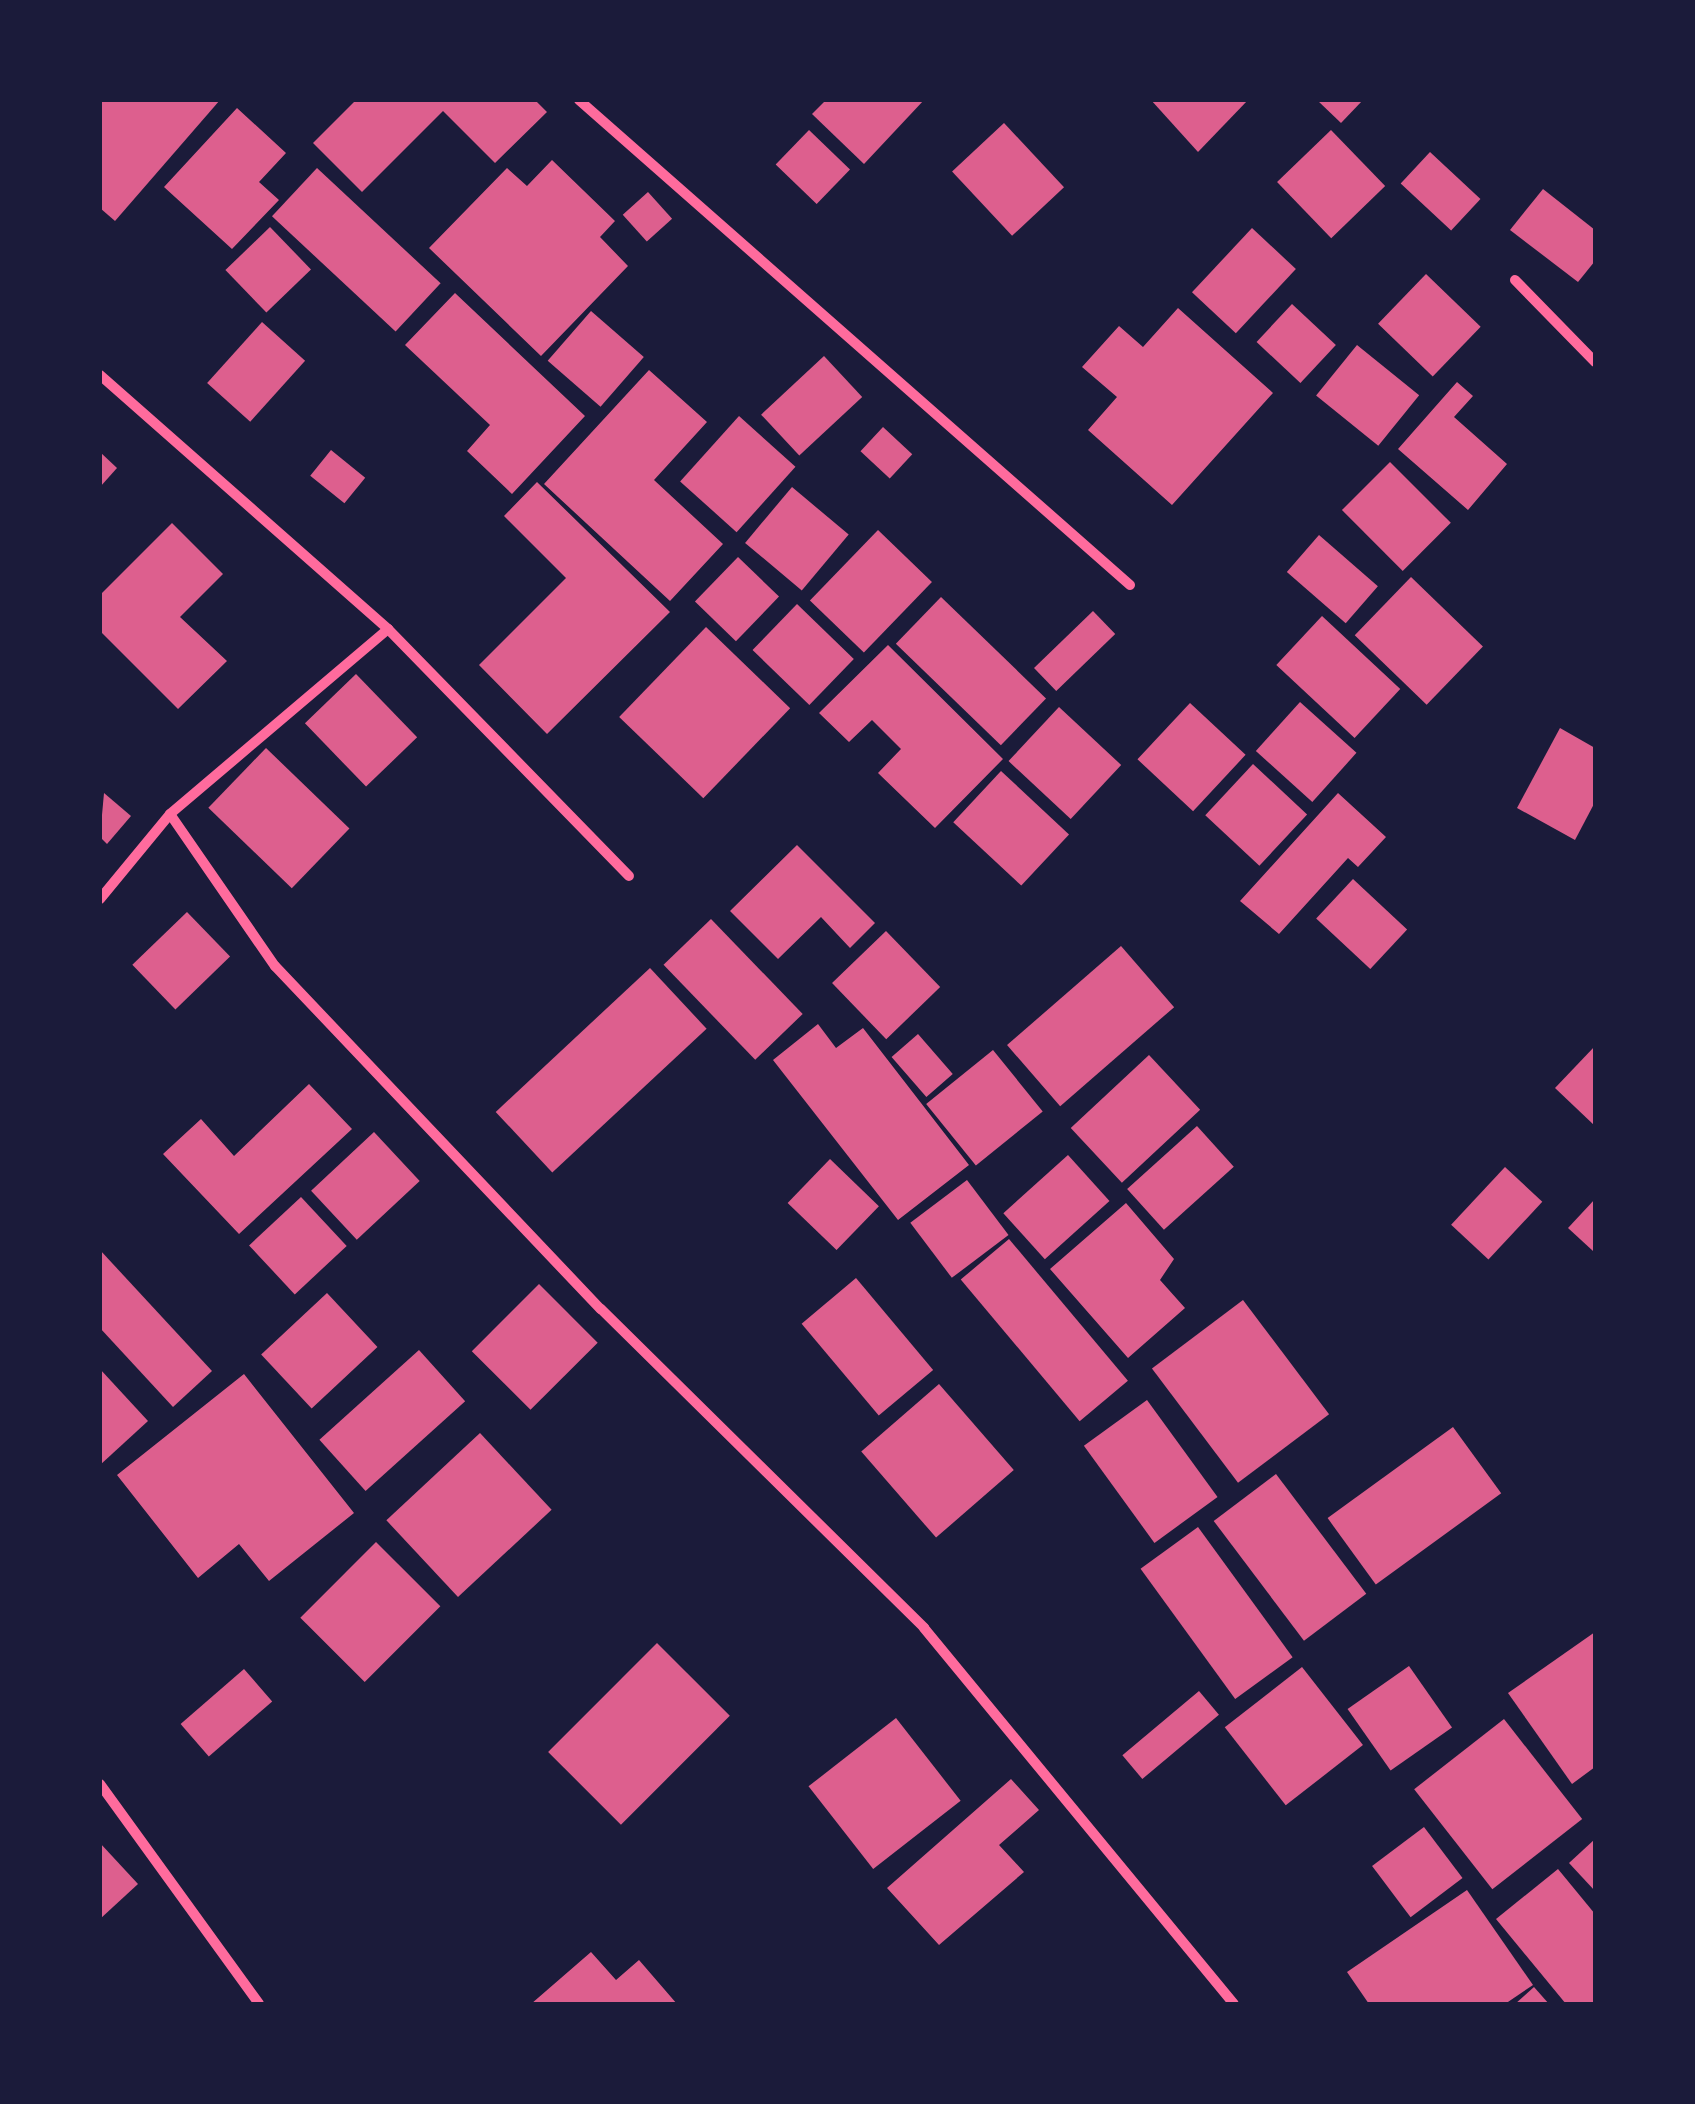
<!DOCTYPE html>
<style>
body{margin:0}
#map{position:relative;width:1695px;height:2104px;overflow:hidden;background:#1b1b3a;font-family:Poppins,sans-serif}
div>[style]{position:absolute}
.building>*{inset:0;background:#dd5f8e;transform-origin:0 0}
.minor>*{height:10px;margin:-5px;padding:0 5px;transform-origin:5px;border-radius:5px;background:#ff6b9d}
span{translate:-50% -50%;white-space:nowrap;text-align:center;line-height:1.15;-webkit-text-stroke:9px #1b1b3a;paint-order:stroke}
.frame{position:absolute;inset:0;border:102px solid #1b1b3a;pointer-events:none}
</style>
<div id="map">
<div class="building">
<div style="clip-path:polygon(100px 100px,220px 100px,115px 221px,100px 208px)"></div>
<div style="clip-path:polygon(356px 100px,535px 100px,547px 112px,495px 163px,443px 111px,362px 192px,313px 143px)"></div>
<div style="clip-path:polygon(826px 100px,924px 100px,864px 164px,812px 114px)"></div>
<div style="clip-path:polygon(1151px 100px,1248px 100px,1198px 152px)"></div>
<div style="clip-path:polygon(1317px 100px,1363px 100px,1341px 123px)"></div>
<div style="clip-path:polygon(237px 108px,286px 153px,259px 182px,279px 200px,232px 249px,164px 187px)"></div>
<div style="left:1004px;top:123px;width:88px;height:71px;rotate:47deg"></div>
<div style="left:809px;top:130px;width:57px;height:48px;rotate:44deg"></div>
<div style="left:1331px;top:130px;width:78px;height:75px;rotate:46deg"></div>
<div style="left:1430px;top:152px;width:69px;height:43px;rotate:43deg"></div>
<div style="clip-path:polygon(552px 160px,615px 221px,600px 237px,628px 266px,541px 356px,429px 248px,507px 168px,527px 186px)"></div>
<div style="left:317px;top:168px;width:169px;height:66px;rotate:43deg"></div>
<div style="clip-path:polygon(1543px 189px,1595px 230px,1595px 261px,1578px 282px,1510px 230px)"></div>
<div style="left:648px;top:192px;width:36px;height:34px;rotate:48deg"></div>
<div style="left:270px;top:227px;width:59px;height:62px;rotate:46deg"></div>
<div style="left:1252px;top:228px;width:60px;height:88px;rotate:43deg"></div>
<div style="left:1426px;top:274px;width:76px;height:69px;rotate:44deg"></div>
<div style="clip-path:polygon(455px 293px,585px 416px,512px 494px,467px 451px,490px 425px,405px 345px)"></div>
<div style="left:1292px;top:304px;width:60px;height:52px;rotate:43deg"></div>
<div style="clip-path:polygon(1178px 308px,1273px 393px,1172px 505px,1088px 430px,1117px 397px,1082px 367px,1119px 326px,1143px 347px)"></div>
<div style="left:591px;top:311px;width:70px;height:66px;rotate:41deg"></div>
<div style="left:262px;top:322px;width:58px;height:82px;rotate:42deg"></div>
<div style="left:1357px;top:345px;width:80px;height:65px;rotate:39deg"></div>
<div style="left:824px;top:356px;width:56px;height:86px;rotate:47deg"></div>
<div style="clip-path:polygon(649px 370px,707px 422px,654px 480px,723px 544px,670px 601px,544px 484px)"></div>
<div style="clip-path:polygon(1457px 382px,1473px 396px,1454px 417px,1507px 464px,1468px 510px,1398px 449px)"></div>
<div style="left:739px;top:416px;width:76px;height:88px;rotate:42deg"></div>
<div style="left:883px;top:427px;width:40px;height:33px;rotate:43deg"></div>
<div style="left:331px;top:450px;width:44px;height:33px;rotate:39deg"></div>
<div style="clip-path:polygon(100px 452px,117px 468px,100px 487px)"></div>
<div style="left:1390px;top:462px;width:86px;height:68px;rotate:45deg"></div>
<div style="clip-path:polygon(537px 482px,670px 612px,547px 734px,479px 665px,566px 578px,504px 516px)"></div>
<div style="left:792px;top:487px;width:74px;height:73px;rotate:40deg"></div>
<div style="clip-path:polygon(172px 523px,223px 574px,180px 617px,227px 661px,178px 709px,100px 631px,100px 595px)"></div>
<div style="left:878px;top:530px;width:75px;height:98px;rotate:44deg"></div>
<div style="left:1319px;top:535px;width:78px;height:49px;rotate:41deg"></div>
<div style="left:738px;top:557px;width:57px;height:62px;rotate:44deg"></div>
<div style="left:1411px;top:577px;width:100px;height:81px;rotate:44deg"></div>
<div style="left:941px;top:597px;width:146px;height:65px;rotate:44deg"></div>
<div style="left:797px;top:604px;width:79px;height:64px;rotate:44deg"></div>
<div style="left:1093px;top:611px;width:32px;height:82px;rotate:46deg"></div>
<div style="left:1322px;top:616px;width:107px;height:67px;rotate:43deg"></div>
<div style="left:706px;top:627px;width:117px;height:125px;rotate:44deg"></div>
<div style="clip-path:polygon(888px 645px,1003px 759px,935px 828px,878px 773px,901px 749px,872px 720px,849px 742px,819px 713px)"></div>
<div style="left:356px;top:674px;width:88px;height:71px;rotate:46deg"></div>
<div style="left:1300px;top:702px;width:76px;height:66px;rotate:42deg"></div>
<div style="left:1190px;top:703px;width:76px;height:77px;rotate:43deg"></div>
<div style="left:1059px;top:707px;width:85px;height:74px;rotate:43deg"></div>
<div style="clip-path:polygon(1560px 728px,1595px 748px,1595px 802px,1575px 840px,1517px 808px)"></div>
<div style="left:266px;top:748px;width:116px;height:83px;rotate:44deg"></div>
<div style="left:1253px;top:764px;width:74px;height:70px;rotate:43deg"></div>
<div style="left:1001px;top:771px;width:93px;height:70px;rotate:43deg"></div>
<div style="clip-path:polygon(104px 793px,131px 816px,107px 844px,100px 837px)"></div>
<div style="clip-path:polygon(1338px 793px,1386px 837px,1358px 867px,1348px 858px,1279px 934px,1240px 901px)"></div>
<div style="clip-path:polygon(797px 845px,875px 923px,850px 948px,821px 917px,778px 959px,730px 911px)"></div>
<div style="left:1353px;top:879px;width:74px;height:54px;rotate:43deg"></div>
<div style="left:187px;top:912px;width:62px;height:76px;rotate:46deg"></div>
<div style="left:711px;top:919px;width:132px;height:66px;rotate:46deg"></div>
<div style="left:886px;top:931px;width:78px;height:75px;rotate:46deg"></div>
<div style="left:1121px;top:946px;width:81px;height:151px;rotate:49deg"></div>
<div style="left:650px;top:968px;width:83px;height:211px;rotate:47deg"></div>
<div style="clip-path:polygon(818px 1024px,836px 1048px,863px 1028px,969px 1165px,898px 1220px,773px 1060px)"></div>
<div style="left:918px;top:1034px;width:53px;height:35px;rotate:49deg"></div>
<div style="clip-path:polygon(1595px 1046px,1595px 1126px,1555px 1088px)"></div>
<div style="left:993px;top:1050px;width:79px;height:86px;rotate:51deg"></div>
<div style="left:1149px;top:1055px;width:75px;height:107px;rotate:47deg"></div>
<div style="clip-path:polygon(309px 1084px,352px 1129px,239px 1234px,163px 1154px,201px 1119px,234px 1156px)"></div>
<div style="left:1197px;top:1126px;width:55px;height:94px;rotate:48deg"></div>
<div style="left:374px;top:1132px;width:67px;height:86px;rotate:47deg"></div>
<div style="left:1068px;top:1155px;width:62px;height:87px;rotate:48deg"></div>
<div style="left:830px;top:1159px;width:68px;height:61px;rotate:44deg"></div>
<div style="left:1505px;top:1167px;width:51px;height:79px;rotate:43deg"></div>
<div style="left:967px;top:1180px;width:69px;height:71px;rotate:53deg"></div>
<div style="left:301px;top:1197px;width:67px;height:71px;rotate:47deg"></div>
<div style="clip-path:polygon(1595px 1199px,1595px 1249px,1593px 1251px,1568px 1228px)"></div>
<div style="clip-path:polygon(1126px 1203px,1174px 1259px,1160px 1280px,1185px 1308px,1128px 1358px,1050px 1269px)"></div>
<div style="left:1009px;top:1239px;width:185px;height:63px;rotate:50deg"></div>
<div style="clip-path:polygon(100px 1250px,212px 1371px,173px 1407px,100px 1328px)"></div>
<div style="left:856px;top:1278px;width:120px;height:71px;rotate:50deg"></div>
<div style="left:539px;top:1284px;width:83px;height:95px;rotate:45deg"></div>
<div style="left:327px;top:1293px;width:74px;height:90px;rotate:47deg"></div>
<div style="left:1243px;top:1300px;width:143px;height:114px;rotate:53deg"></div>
<div style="left:419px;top:1350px;width:69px;height:134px;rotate:48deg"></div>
<div style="clip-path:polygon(100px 1369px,148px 1421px,100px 1465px)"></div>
<div style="clip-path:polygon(244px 1374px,354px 1513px,269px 1581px,239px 1544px,198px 1578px,117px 1475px)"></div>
<div style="left:939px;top:1384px;width:114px;height:103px;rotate:49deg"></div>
<div style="left:1147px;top:1400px;width:120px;height:78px;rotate:54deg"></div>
<div style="left:1453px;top:1427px;width:82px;height:155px;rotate:54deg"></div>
<div style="left:480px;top:1433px;width:105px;height:128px;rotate:47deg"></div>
<div style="left:1276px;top:1474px;width:150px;height:78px;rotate:53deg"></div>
<div style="left:1198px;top:1527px;width:161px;height:71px;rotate:54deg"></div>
<div style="left:376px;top:1542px;width:91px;height:107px;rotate:45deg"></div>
<div style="clip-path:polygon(1595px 1632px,1595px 1767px,1572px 1784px,1508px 1693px)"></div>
<div style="left:657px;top:1643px;width:103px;height:154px;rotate:45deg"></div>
<div style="left:1409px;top:1666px;width:75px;height:75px;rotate:55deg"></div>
<div style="left:1302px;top:1667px;width:99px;height:98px;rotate:52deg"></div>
<div style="left:244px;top:1669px;width:43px;height:84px;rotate:49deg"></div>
<div style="left:1199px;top:1691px;width:31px;height:100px;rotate:50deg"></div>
<div style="left:896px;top:1718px;width:105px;height:111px;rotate:52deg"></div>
<div style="left:1504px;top:1719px;width:127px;height:114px;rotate:52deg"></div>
<div style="clip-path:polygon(1011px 1779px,1039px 1810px,999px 1845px,1024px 1872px,939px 1945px,887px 1888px)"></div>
<div style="left:1424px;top:1827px;width:64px;height:65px;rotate:53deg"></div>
<div style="clip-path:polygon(1595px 1839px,1595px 1891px,1569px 1863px)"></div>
<div style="clip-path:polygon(100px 1843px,138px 1884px,100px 1919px)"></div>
<div style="clip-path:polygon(1558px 1869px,1595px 1914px,1595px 2004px,1566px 2004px,1496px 1919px)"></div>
<div style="clip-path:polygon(1467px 1890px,1533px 1985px,1505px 2004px,1369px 2004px,1347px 1972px)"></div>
<div style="clip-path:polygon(591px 1952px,616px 1980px,639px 1960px,677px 2004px,531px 2004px)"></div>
<div style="clip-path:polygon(1534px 1987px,1549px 2004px,1515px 2004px)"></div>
</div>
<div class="minor">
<div style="left:579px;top:100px;width:734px;rotate:41.35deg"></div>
<div style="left:1515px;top:280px;width:115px;rotate:45.7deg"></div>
<div style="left:100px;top:375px;width:384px;rotate:41.4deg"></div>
<div style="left:388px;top:629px;width:345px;rotate:45.7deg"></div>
<div style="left:170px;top:814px;width:185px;rotate:55.4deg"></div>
<div style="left:275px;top:966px;width:473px;rotate:46.5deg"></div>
<div style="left:601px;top:1309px;width:454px;rotate:44.6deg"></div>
<div style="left:924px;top:1628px;width:487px;rotate:50.5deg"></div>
<div style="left:100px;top:899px;width:110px;rotate:-50.5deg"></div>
<div style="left:170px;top:814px;width:286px;rotate:-40.3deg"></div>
<div style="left:100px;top:1784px;width:271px;rotate:54.1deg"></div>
</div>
<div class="frame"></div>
</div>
